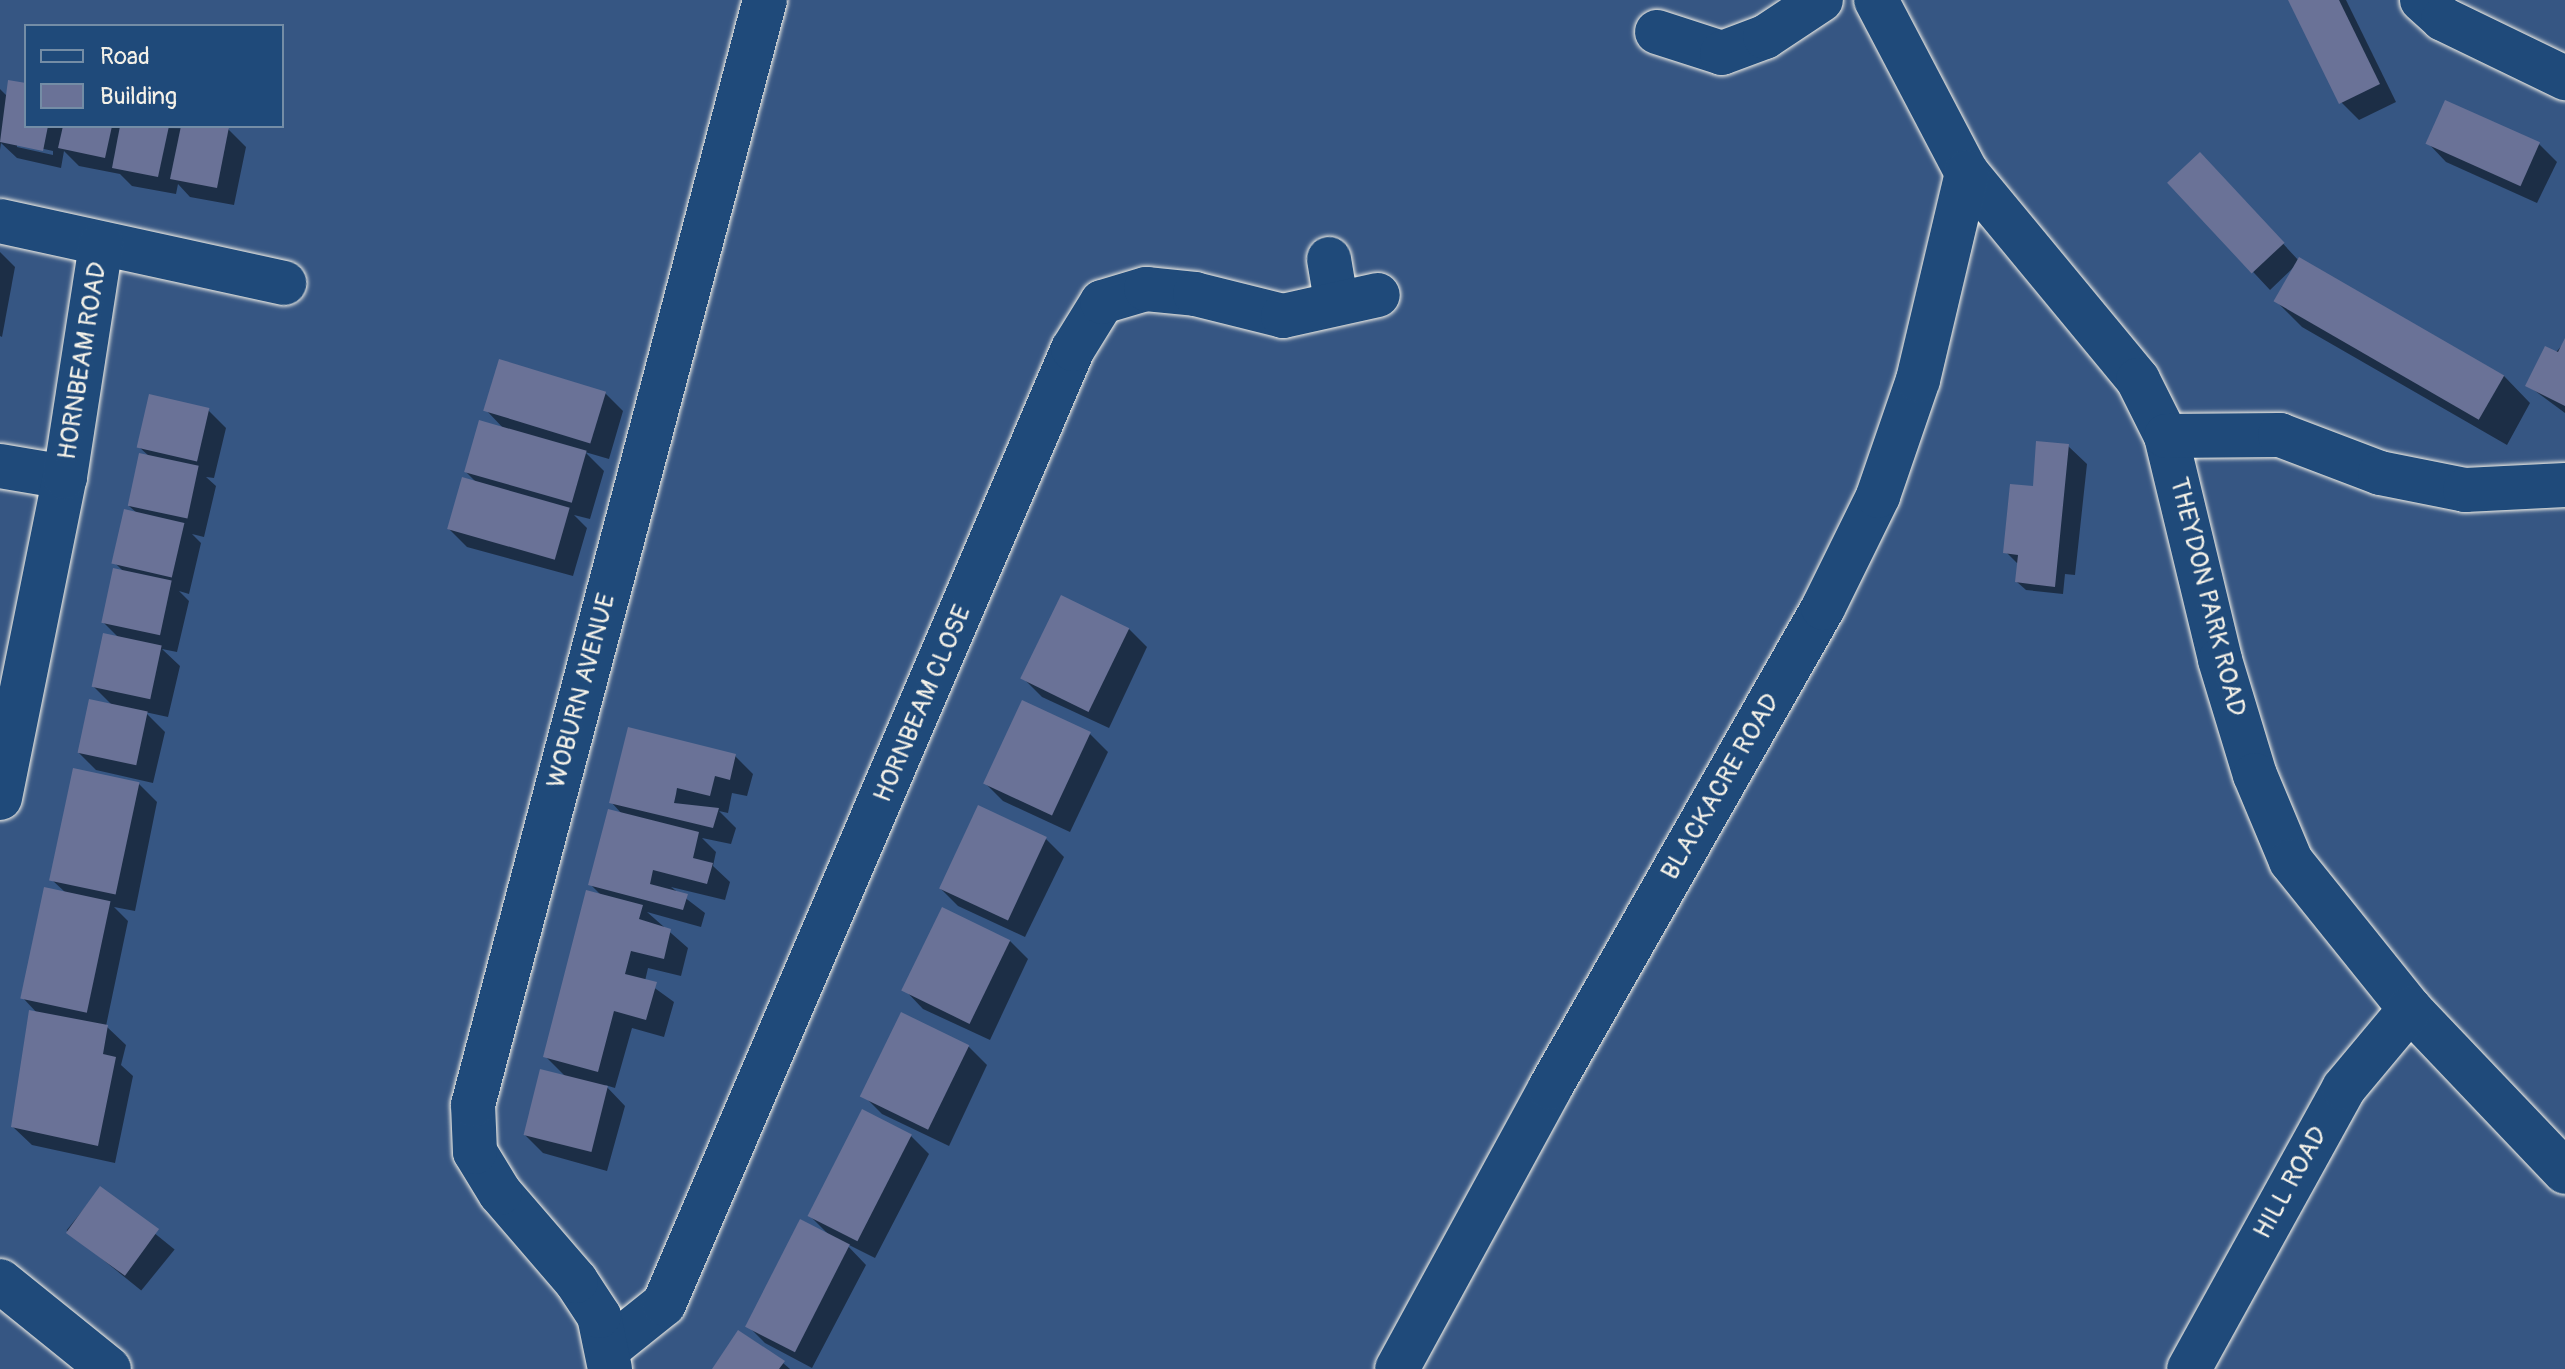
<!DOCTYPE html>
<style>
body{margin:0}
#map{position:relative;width:2565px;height:1369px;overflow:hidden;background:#365683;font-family:Pangolin,sans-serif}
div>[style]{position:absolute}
.shadow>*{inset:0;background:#0007;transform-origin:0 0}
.building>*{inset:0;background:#6a7297;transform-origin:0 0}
.roads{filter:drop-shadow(0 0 2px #f4f1e8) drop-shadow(0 0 2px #f4f1e8)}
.minor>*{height:44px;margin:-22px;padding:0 22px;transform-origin:22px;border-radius:22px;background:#1f4a7a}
span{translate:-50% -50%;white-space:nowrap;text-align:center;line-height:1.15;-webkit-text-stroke:7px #1f4a7a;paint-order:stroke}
.street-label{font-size:26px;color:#f4f1e8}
.legend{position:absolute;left:24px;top:24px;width:260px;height:104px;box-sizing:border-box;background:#1f4a7a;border:2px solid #748da6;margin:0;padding:10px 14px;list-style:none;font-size:24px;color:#f4f1e8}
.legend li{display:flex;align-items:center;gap:16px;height:40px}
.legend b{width:40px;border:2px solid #748da6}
</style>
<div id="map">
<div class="shadow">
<div style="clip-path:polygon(2290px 0,2346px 0,2396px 102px,2359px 120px,2341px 102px)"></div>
<div style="clip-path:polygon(evenodd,26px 85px,26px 126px,228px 129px,246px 147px,234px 205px,190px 197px,178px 184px,176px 194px,132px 186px,120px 174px,79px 166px,64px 151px,61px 168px,17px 158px,1px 143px,0 150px,0 89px,7px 96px,26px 85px,17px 143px,53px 151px,53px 155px,17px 147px,17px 143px)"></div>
<div style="clip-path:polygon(2428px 143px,2539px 144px,2557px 162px,2537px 203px,2446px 162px)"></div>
<div style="clip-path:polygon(2218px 173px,2299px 261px,2504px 376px,2530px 403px,2507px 445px,2302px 327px,2276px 301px,2294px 267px,2270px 290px,2170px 183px)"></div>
<div style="clip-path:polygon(0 252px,15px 267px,2px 337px,0 336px)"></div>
<div style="clip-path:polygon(2565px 342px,2565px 413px,2527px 385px)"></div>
<div style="clip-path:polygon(605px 393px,623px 411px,609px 459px,585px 452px,604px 471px,590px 519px,574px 515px,587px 528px,573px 576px,467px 547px,449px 529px,478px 484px,466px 472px,505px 430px,486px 410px)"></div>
<div style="clip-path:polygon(208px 410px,226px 428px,214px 478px,206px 477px,216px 486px,204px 537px,192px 534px,201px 543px,189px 594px,179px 591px,189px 601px,177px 652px,162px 649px,180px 666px,168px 717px,145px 712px,165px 732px,153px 783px,96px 770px,78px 752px,113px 706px,93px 686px,120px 639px,102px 621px,124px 572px,115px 563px,138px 514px,129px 506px,150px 457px,139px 447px)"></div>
<div style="clip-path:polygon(2068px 446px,2087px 464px,2075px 575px,2065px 574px,2063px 594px,2026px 590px,2017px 582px,2019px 565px,2006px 552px,2034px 489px)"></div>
<div style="clip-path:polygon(1129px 629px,1147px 647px,1109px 728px,1042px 697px,1024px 679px)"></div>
<div style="clip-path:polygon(1090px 734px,1108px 752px,1070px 832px,1003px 801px,985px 783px)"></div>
<div style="clip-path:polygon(735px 756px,753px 774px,747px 796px,732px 793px,728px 813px,719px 811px,736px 828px,731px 844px,702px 838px,716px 852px,713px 866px,730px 882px,725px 900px,671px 887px,705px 913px,701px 927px,647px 912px,688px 948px,681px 976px,648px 968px,645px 981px,674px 1002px,664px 1037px,632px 1028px,615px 1088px,605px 1085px,625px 1106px,607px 1171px,543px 1153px,525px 1135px,567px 1078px,545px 1056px,603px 897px,590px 884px,623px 815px,611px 802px)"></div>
<div style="clip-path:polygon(139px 784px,157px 802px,135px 911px,114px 907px,128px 921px,106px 1026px,126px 1045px,121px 1065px,133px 1076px,115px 1163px,32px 1145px,13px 1127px,30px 1012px,38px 1014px,23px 998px,66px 893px,52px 880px)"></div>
<div style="clip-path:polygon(1046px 839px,1064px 857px,1025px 937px,958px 906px,940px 888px)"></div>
<div style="clip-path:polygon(1010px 941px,1028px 959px,990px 1040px,923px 1009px,905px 990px)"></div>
<div style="clip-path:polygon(902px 1015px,969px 1047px,987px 1065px,949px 1146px,882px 1114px,864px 1096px)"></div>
<div style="clip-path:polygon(911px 1136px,929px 1154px,875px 1258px,845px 1243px,866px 1265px,812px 1368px,765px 1343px,747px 1325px,830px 1236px,809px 1215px)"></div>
<div style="left:100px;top:1189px;width:96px;height:53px;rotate:39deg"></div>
<div style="clip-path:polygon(783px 1363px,790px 1369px,714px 1369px)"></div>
</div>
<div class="building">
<div style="clip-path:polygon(2288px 0,2339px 0,2380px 84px,2339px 104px)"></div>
<div style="clip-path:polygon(8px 80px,26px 83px,26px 126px,48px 126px,43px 151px,0 142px)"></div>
<div style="left:2445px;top:100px;width:104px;height:48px;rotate:24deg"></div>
<div style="clip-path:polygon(63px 126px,112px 126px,105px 158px,58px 148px)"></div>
<div style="clip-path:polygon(120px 126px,169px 126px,158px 177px,112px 168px)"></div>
<div style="clip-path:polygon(181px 126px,229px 127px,217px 188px,170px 179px)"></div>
<div style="left:2200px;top:152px;width:124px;height:45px;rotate:47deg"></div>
<div style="left:2299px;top:257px;width:237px;height:51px;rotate:30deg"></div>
<div style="clip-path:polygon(2565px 338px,2565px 406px,2525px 386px,2545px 346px,2558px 352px)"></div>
<div style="left:499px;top:359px;width:112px;height:54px;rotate:17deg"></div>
<div style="left:149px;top:394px;width:62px;height:55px;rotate:13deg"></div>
<div style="left:479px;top:420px;width:112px;height:54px;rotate:16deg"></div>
<div style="clip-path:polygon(2036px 441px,2069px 444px,2055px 587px,2015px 582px,2018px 555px,2003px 553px,2010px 484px,2033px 486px)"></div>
<div style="left:139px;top:453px;width:61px;height:54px;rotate:12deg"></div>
<div style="left:462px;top:477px;width:112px;height:54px;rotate:16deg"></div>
<div style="left:124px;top:509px;width:62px;height:56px;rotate:13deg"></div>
<div style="left:113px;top:568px;width:60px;height:56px;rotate:12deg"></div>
<div style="left:1061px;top:595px;width:76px;height:93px;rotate:26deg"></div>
<div style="left:103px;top:633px;width:60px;height:55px;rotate:12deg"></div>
<div style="left:89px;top:699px;width:60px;height:55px;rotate:12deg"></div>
<div style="left:1022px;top:700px;width:76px;height:92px;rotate:25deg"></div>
<div style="clip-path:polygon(628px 727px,736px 754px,730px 780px,715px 776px,710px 796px,677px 788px,676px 794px,674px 803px,719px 808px,713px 828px,609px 803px)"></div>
<div style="left:73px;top:768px;width:68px;height:115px;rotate:12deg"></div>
<div style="left:978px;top:805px;width:76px;height:92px;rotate:25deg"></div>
<div style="clip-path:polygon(608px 809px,699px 832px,693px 858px,713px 863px,707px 884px,653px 870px,650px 884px,688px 894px,683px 910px,588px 885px)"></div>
<div style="left:44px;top:887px;width:68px;height:114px;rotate:12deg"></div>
<div style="clip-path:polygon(586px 890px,643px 905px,639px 919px,671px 929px,664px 959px,631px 951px,625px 974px,657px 982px,646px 1020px,614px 1011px,598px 1072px,543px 1057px)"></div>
<div style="left:942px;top:907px;width:76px;height:93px;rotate:26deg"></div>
<div style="clip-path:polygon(29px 1010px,108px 1025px,103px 1054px,116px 1057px,98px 1146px,11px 1127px)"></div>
<div style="left:901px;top:1012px;width:76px;height:94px;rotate:26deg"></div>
<div style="left:540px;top:1069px;width:70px;height:68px;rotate:14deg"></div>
<div style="left:862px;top:1109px;width:56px;height:120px;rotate:27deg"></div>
<div style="left:100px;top:1186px;width:73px;height:58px;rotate:36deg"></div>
<div style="left:800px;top:1219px;width:56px;height:121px;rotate:27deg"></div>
<div style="clip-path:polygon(738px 1330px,785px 1361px,779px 1369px,712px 1369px)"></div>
</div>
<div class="roads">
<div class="minor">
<div style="left:1876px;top:0;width:195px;rotate:62.3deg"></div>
<div style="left:1967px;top:173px;width:268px;rotate:50.4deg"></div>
<div style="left:2138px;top:380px;width:63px;rotate:63.4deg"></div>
<div style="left:2166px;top:436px;width:230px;rotate:76.4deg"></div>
<div style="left:2220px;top:660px;width:120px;rotate:73.1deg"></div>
<div style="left:2255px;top:775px;width:93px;rotate:67.3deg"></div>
<div style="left:2291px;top:861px;width:190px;rotate:51.2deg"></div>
<div style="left:2410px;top:1009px;width:225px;rotate:46.4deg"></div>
<div style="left:2422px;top:0;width:28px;rotate:42deg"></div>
<div style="left:2443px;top:19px;width:136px;rotate:25.8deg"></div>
<div style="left:1657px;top:32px;width:68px;rotate:17.9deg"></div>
<div style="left:1722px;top:53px;width:46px;rotate:-20.4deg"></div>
<div style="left:1765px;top:37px;width:67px;rotate:-33.5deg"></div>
<div style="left:0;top:221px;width:291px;rotate:12.3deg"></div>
<div style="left:1329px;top:259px;width:43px;rotate:80.5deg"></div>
<div style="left:2166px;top:436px;width:114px;rotate:-0.5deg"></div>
<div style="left:2280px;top:435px;width:107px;rotate:20.8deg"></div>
<div style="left:2380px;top:473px;width:87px;rotate:11.3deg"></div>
<div style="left:2465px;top:490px;width:100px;rotate:-2.9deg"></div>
<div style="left:0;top:466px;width:66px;rotate:9.6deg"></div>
<div style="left:0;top:798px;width:328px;rotate:-78.6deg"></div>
<div style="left:65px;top:477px;width:236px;rotate:-81.2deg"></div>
<div style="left:0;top:1281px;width:140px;rotate:38.9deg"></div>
<div style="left:609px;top:1348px;width:70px;rotate:-38.7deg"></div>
<div style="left:664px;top:1304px;width:1039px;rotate:-66.82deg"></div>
<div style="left:1073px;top:349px;width:55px;rotate:-58.3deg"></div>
<div style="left:1102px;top:302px;width:46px;rotate:-16.5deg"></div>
<div style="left:1146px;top:289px;width:49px;rotate:5.8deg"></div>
<div style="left:1195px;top:294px;width:91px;rotate:14deg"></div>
<div style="left:1283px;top:316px;width:97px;rotate:-12.5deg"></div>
<div style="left:610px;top:1369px;width:54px;rotate:-101.7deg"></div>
<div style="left:599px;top:1316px;width:42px;rotate:-123.3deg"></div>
<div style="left:576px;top:1281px;width:116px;rotate:-130.8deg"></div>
<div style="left:500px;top:1193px;width:48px;rotate:-121.4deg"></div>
<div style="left:475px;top:1152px;width:47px;rotate:-92.4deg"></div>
<div style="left:473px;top:1105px;width:1143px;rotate:-75.2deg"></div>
<div style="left:1397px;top:1369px;width:320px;rotate:-61.4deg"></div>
<div style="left:1550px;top:1088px;width:552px;rotate:-60.37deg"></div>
<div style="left:1823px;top:608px;width:125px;rotate:-63.8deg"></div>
<div style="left:1878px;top:496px;width:123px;rotate:-71deg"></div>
<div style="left:1918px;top:380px;width:213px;rotate:-76.7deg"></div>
<div style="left:2189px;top:1369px;width:321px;rotate:-61.1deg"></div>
<div style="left:2344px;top:1088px;width:103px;rotate:-50.1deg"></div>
</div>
</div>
<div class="street-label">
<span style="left:83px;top:361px;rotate:-81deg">HORNBEAM ROAD</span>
<span style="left:2207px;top:597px;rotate:76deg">THEYDON PARK ROAD</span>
<span style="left:582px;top:691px;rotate:-75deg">WOBURN AVENUE</span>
<span style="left:923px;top:704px;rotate:-67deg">HORNBEAM CLOSE</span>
<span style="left:1721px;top:787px;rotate:-60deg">BLACKACRE ROAD</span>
<span style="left:2291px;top:1183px;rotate:-61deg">HILL ROAD</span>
</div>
<ul class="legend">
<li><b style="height:10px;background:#1f4a7a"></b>Road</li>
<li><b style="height:22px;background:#6a7297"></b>Building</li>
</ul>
</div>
